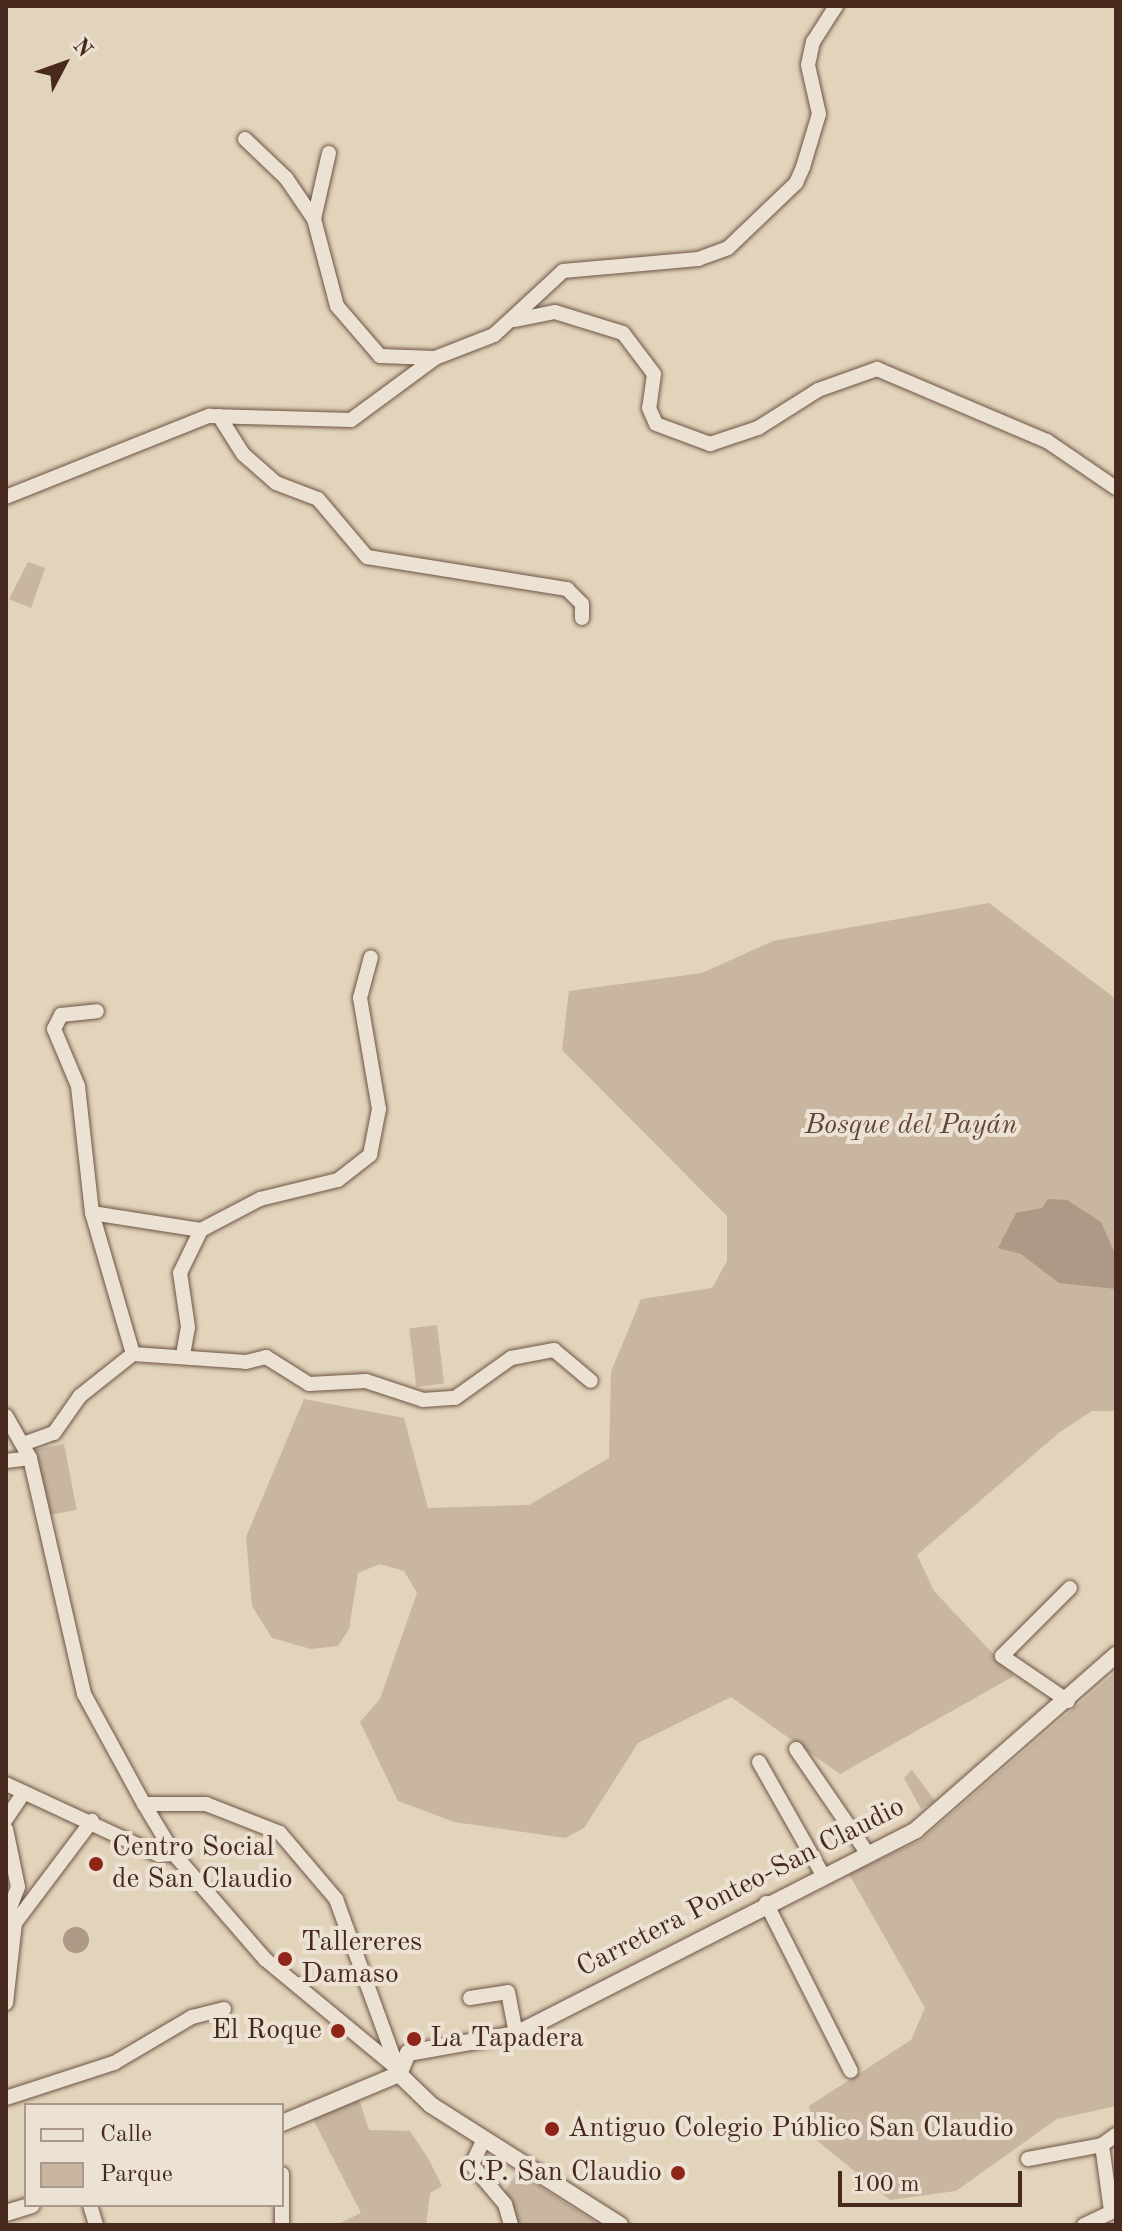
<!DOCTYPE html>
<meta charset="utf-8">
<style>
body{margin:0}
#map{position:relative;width:1122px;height:2231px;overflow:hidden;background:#e2d3bb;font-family:"Old Standard TT",serif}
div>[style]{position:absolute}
.green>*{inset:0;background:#c8b6a0;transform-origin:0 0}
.water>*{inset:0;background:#ad9985}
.round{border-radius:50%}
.roads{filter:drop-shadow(0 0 2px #6e5444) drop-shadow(0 0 2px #6e5444)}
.minor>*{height:14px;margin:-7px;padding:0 7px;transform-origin:7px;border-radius:7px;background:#ece2d3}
.tertiary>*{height:16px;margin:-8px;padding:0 8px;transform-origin:8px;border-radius:8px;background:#ece2d3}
.dots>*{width:22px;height:22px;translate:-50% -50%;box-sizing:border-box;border:4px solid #ece2d3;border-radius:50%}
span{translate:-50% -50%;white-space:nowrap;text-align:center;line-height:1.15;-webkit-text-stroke:8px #ece2d3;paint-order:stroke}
.park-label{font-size:28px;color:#614537;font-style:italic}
.poi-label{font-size:28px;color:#47291d}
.left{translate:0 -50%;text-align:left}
.right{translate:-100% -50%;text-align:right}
.street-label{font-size:28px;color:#47291d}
.frame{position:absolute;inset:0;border:8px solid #47291d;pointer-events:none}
.legend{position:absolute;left:24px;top:2103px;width:260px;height:104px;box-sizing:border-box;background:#ece2d3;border:2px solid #aa988a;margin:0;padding:10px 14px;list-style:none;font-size:24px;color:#47291d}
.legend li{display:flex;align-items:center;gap:16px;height:40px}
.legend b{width:40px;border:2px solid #aa988a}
.north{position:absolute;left:24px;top:24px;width:80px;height:80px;-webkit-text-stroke:6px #ece2d3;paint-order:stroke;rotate:49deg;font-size:22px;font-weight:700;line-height:32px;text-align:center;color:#47291d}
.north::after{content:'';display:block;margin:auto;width:28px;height:36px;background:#47291d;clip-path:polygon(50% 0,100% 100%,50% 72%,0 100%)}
.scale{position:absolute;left:838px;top:2171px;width:184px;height:36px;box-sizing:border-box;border:4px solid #47291d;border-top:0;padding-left:10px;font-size:24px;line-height:28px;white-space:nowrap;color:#47291d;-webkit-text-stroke:6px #ece2d3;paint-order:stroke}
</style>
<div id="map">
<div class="green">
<div style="clip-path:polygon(28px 562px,45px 568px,31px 608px,9px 599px)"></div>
<div style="clip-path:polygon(989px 903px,1116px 999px,1116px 1411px,1092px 1411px,1060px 1432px,917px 1555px,934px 1591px,1014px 1676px,840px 1774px,731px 1697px,638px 1743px,584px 1828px,565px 1838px,454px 1822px,398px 1801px,360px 1722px,380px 1699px,417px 1593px,404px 1571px,380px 1564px,358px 1573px,349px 1629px,338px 1646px,311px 1649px,272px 1638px,252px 1606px,246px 1537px,304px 1399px,404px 1418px,428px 1508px,529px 1505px,609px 1458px,611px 1372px,641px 1299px,712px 1288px,727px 1261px,727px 1216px,562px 1050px,569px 991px,702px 973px,773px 941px)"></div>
<div style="left:437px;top:1325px;width:59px;height:28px;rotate:83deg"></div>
<div style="left:64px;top:1444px;width:67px;height:29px;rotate:79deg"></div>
<div style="clip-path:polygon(1116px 1672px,1116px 2106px,1057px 2119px,956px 2191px,890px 2200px,815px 2139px,809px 2106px,911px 2040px,925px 2008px,849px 1874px,921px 1840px)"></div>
<div style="clip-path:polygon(912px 1770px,935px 1801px,921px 1809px,904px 1778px)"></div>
<div style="clip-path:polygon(359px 2099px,369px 2130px,410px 2131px,429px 2160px,442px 2186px,430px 2193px,426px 2225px,336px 2225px,361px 2213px,313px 2119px)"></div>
<div style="clip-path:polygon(517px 2172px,600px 2225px,514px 2225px,503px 2195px)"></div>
</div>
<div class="water">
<div style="clip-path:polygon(1048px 1199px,1067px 1200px,1101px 1222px,1116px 1256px,1116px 1289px,1059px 1283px,1021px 1254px,998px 1248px,1016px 1213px,1042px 1208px)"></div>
<div class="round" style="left:63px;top:1927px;width:26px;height:26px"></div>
</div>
<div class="roads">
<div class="minor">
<div style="left:245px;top:139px;width:57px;rotate:43.6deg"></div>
<div style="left:286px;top:178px;width:50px;rotate:55.7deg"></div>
<div style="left:329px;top:153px;width:68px;rotate:102.8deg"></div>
<div style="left:314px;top:219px;width:90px;rotate:75.2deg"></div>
<div style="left:337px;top:306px;width:66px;rotate:49.3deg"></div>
<div style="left:380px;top:356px;width:55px;rotate:2.1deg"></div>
<div style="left:435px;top:358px;width:63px;rotate:-21.3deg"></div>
<div style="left:494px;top:335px;width:94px;rotate:-42.8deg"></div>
<div style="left:563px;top:271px;width:136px;rotate:-5.1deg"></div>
<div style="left:698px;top:259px;width:32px;rotate:-20deg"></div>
<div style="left:728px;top:248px;width:94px;rotate:-43.7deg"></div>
<div style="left:796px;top:183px;width:17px;rotate:-66deg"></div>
<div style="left:803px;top:167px;width:55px;rotate:-73.2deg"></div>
<div style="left:819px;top:114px;width:50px;rotate:-102.7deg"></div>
<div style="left:808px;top:65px;width:24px;rotate:-78deg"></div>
<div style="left:813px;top:42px;width:43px;rotate:-57.4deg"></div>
<div style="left:515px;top:320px;width:41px;rotate:-11.3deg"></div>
<div style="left:555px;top:312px;width:71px;rotate:17.2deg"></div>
<div style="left:623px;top:333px;width:51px;rotate:52.9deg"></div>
<div style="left:654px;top:374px;width:34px;rotate:98deg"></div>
<div style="left:649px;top:408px;width:17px;rotate:66deg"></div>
<div style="left:656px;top:424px;width:58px;rotate:20.3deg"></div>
<div style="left:710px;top:444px;width:51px;rotate:-18.4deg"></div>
<div style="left:758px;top:428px;width:71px;rotate:-32.3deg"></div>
<div style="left:818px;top:390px;width:63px;rotate:-19.6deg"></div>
<div style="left:877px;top:369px;width:185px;rotate:23deg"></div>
<div style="left:1047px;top:441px;width:83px;rotate:34.3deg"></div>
<div style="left:219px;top:416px;width:45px;rotate:57.7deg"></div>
<div style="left:243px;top:454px;width:44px;rotate:41.3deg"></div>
<div style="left:276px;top:483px;width:45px;rotate:20.9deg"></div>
<div style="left:318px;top:499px;width:76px;rotate:49.8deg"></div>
<div style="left:367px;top:557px;width:203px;rotate:9.1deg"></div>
<div style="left:567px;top:589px;width:21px;rotate:45deg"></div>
<div style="left:582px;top:604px;width:14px;rotate:90deg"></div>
<div style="left:6px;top:497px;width:219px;rotate:-21.8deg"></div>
<div style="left:209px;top:416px;width:142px;rotate:1.6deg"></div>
<div style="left:351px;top:420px;width:104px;rotate:-36.4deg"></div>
<div style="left:92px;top:1213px;width:128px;rotate:-96.3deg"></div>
<div style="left:78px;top:1086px;width:62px;rotate:-112.8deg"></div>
<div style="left:54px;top:1029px;width:16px;rotate:-63deg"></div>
<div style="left:61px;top:1015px;width:36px;rotate:-6deg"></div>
<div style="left:133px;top:1354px;width:147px;rotate:-106.2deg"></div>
<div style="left:92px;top:1213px;width:110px;rotate:8.9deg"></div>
<div style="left:183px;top:1355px;width:28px;rotate:-80deg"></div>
<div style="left:188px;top:1327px;width:55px;rotate:-98.4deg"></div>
<div style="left:180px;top:1273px;width:48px;rotate:-64deg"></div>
<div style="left:201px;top:1230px;width:67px;rotate:-27.7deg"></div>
<div style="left:260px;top:1199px;width:80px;rotate:-13.7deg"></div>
<div style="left:338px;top:1180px;width:41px;rotate:-38deg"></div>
<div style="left:370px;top:1155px;width:47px;rotate:-78.9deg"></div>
<div style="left:379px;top:1109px;width:113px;rotate:-99.7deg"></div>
<div style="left:360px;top:998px;width:42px;rotate:-75deg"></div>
<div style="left:6px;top:1416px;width:48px;rotate:60.3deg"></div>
<div style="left:30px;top:1458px;width:242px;rotate:77.1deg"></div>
<div style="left:84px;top:1694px;width:125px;rotate:61.4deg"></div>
<div style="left:144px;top:1804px;width:58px;rotate:59deg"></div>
<div style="left:174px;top:1854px;width:139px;rotate:49.1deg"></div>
<div style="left:265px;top:1959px;width:173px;rotate:39.6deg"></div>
<div style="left:23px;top:1444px;width:33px;rotate:-20deg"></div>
<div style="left:54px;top:1433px;width:45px;rotate:-54.9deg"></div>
<div style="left:80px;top:1396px;width:68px;rotate:-38.4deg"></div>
<div style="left:133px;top:1354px;width:113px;rotate:4deg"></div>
<div style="left:246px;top:1362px;width:21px;rotate:-14deg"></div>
<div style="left:266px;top:1357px;width:51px;rotate:32.1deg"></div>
<div style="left:309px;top:1384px;width:57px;rotate:-3deg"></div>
<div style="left:366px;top:1381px;width:60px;rotate:18.4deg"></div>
<div style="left:423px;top:1400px;width:32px;rotate:-4deg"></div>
<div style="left:455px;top:1398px;width:69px;rotate:-35.5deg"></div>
<div style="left:511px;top:1358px;width:44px;rotate:-10.5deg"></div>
<div style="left:554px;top:1350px;width:48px;rotate:40deg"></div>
<div style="left:6px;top:1461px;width:24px;rotate:-7deg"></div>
<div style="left:1068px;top:1701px;width:80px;rotate:-145.7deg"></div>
<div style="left:1002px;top:1656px;width:96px;rotate:-45deg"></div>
<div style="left:796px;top:1749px;width:127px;rotate:55.6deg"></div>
<div style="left:759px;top:1762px;width:132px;rotate:60.5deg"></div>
<div style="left:6px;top:1784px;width:169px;rotate:24.9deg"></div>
<div style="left:159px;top:1855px;width:15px;rotate:-4deg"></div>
<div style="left:144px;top:1804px;width:62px"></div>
<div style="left:206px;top:1804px;width:79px;rotate:21.4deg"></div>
<div style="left:280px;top:1833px;width:87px;rotate:49.7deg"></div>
<div style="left:336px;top:1899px;width:181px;rotate:70deg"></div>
<div style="left:6px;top:1819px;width:32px;rotate:-56deg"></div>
<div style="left:6px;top:1829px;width:59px;rotate:78.3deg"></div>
<div style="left:18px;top:1887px;width:33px;rotate:111deg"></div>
<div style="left:766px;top:1903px;width:188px;rotate:63.2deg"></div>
<div style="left:470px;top:1998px;width:38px;rotate:-9deg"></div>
<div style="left:508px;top:1992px;width:43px;rotate:79.2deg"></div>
<div style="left:6px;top:2003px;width:81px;rotate:-83.6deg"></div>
<div style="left:15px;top:1923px;width:128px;rotate:-53deg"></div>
<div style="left:6px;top:2098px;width:114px;rotate:-18deg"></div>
<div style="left:114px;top:2063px;width:91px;rotate:-30.5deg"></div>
<div style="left:192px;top:2017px;width:33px;rotate:-14deg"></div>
<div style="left:483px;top:2141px;width:26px;rotate:115deg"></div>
<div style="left:472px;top:2165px;width:51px;rotate:49.8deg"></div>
<div style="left:505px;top:2204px;width:22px;rotate:74deg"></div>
<div style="left:1028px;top:2159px;width:75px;rotate:-10.7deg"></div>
<div style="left:282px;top:2174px;width:51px;rotate:90deg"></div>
<div style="left:90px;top:2205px;width:21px;rotate:73deg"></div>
<div style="left:1111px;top:2211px;width:67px;rotate:-97.8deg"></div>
<div style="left:1102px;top:2145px;width:17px;rotate:-36deg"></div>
<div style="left:1084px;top:2225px;width:35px;rotate:-25deg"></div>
</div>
<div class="tertiary">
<div style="left:399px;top:2074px;width:23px;rotate:-67deg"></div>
<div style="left:408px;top:2053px;width:110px;rotate:-10deg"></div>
<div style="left:516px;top:2034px;width:449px;rotate:-27deg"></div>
<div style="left:916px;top:1830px;width:266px;rotate:-41.2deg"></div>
<div style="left:399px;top:2074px;width:45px;rotate:44.1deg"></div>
<div style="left:431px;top:2105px;width:224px;rotate:32.4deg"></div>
<div style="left:282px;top:2123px;width:127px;rotate:-22.7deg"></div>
<div style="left:6px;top:2213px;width:27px;rotate:-17deg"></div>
</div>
</div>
<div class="dots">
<div style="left:96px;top:1864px;background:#8f2418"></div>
<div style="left:285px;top:1959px;background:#8f2418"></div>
<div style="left:338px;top:2031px;background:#8f2418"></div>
<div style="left:414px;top:2039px;background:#8f2418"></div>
<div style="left:552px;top:2129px;background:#8f2418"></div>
<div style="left:678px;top:2173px;background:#8f2418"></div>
</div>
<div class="park-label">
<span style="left:911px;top:1126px">Bosque del Payán</span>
</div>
<div class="poi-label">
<span class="left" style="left:112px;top:1864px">Centro Social<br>de San Claudio</span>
<span class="left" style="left:301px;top:1959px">Tallereres<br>Damaso</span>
<span class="right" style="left:322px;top:2031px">El Roque</span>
<span class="left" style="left:430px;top:2039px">La Tapadera</span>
<span class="left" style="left:568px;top:2129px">Antiguo Colegio Público San Claudio</span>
<span class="right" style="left:662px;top:2173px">C.P. San Claudio</span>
</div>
<div class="street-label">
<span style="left:741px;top:1888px;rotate:-27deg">Carretera Ponteo-San Claudio</span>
</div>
<div class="frame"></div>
<ul class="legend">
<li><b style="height:10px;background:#ece2d3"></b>Calle</li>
<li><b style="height:22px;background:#c8b6a0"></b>Parque</li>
</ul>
<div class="north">N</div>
<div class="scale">100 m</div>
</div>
